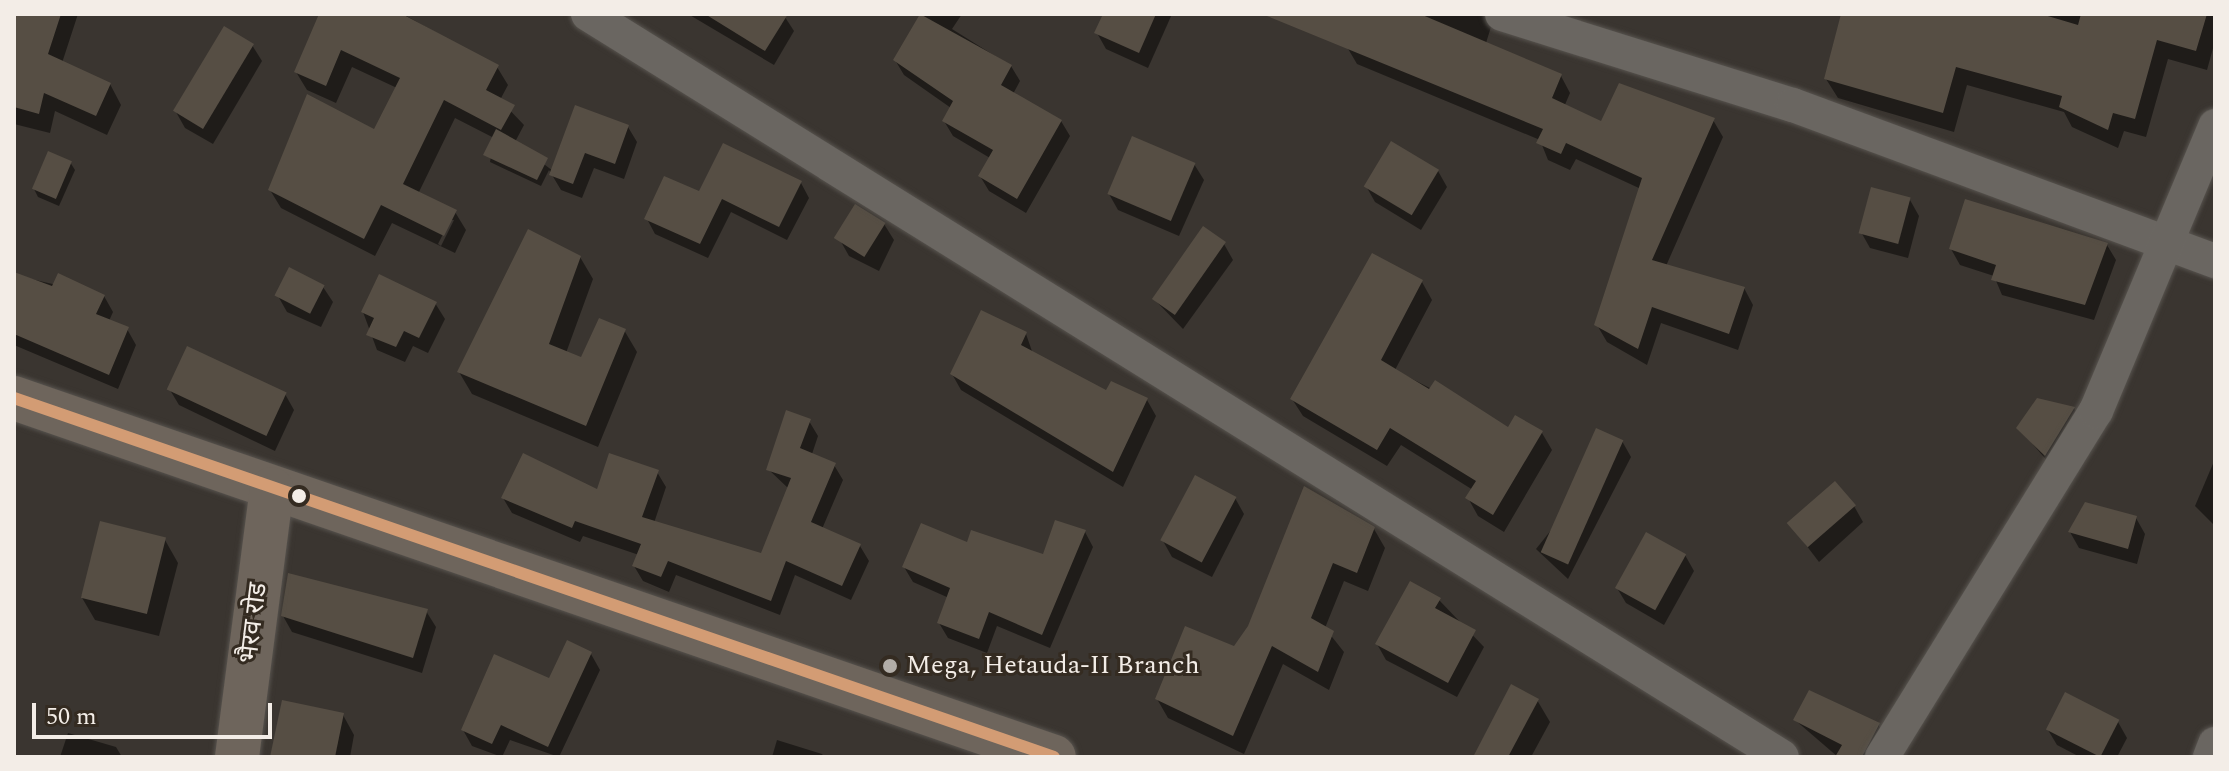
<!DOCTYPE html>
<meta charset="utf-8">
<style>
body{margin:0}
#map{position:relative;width:2229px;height:771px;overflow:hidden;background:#3a3530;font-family:Spectral,"Noto Sans Devanagari",serif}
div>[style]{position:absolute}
.shadow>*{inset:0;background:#0007}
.building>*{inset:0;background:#564e44;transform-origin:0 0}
.roads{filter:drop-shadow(0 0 2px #57534e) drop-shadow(0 0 2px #57534e)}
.minor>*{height:34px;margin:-17px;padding:0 17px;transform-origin:17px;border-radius:17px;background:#6a6661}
.major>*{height:44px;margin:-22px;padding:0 22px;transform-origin:22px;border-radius:22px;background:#6e655c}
.bus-1>*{height:12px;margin:-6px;padding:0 6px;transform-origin:6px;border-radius:6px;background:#d39c74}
.dots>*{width:22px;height:22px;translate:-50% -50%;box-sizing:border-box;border:4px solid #342b21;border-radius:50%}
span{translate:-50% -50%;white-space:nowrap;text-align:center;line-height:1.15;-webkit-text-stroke:6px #342b21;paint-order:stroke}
.street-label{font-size:26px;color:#f3ede7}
.poi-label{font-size:26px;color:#f3ede7}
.left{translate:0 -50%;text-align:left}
.frame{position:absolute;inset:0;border:16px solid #f3ede7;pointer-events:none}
.scale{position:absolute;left:32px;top:703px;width:240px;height:36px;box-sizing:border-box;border:4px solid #f3ede7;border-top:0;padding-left:10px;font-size:24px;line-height:28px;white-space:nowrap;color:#f3ede7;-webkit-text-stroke:6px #342b21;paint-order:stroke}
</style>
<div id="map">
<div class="shadow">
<div style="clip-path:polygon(14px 14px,78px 14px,62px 63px,110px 84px,121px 105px,107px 135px,55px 111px,50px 133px,14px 124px)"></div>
<div style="clip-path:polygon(evenodd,322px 14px,403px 14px,497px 67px,508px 85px,500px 100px,524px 125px,515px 142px,553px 171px,628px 127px,637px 142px,624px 179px,594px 168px,582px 198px,561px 190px,549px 170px,541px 186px,490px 162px,494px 138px,455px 118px,418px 194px,455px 212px,466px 230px,455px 253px,392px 223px,375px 256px,281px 208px,270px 190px,375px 132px,397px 88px,352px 67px,336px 103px,307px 90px,296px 72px,322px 14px,450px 220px,454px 220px,441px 246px,438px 244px,450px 220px)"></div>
<div style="clip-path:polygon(688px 14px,783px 14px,794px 31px,774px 65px)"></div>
<div style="clip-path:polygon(923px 14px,962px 14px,952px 29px,1011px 66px,1020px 81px,1013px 94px,1061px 121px,1070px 136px,1026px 213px,989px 191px,980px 176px,990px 158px,953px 136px,944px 121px,951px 108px,904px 75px,895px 60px)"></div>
<div style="clip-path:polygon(1105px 14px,1172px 14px,1148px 68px,1106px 49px,1097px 33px)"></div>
<div style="clip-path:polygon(1359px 14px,1495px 14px,1486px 43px,1561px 76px,1570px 93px,1564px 107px,1602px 124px,1713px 120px,1723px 137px,1666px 266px,1744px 288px,1753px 305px,1738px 350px,1661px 323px,1647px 365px,1607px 342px,1597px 325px,1641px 189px,1576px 159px,1570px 170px,1548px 160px,1540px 140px,1357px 64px,1347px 47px)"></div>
<div style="clip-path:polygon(1843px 14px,2215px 14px,2215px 41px,2207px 70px,2168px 59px,2146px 137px,2124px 131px,2118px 148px,2072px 127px,2064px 112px,1967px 85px,1954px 132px,1838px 98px,1826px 79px)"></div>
<div style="clip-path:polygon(252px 45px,262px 61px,213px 144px,185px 128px,176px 112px)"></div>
<div style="clip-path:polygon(70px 162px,75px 170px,59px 206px,38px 197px,34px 189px)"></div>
<div style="clip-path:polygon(1194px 164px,1204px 180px,1179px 236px,1118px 210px,1109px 194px)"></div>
<div style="clip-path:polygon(1438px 171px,1447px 187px,1421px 230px,1375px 202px,1366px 186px)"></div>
<div style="clip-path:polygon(801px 183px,809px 198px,787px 240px,731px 212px,708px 258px,655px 234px,647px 219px,700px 194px)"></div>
<div style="clip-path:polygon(1910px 200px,1919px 216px,1908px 258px,1870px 248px,1861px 232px)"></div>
<div style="clip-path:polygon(884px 224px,894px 240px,879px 271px,849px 256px,840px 240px)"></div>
<div style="clip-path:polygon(1224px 244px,1233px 260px,1183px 329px,1153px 298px)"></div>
<div style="clip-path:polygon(2107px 245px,2116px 260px,2094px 320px,2002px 295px,1994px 276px,1960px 265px,1951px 249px)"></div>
<div style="clip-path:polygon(580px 257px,593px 279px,566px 353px,582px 360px,624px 330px,637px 352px,598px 447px,472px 394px,459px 372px)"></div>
<div style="clip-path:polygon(14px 275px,104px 296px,113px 312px,109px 321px,127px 329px,136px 345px,118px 389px,14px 345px)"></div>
<div style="clip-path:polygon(1422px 282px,1432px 300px,1395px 370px,1509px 429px,1542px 433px,1552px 450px,1504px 532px,1478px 516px,1468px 498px,1473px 490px,1401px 445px,1387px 466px,1303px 416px,1292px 399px)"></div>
<div style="clip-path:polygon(323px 287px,333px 302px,321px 327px,287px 312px,278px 296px)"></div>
<div style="clip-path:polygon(435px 303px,445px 319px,428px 353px,413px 346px,405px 362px,377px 350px,363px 312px)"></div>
<div style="clip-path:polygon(1026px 334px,1033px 354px,1107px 393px,1147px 400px,1156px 416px,1123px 487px,961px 390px,952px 374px)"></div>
<div style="clip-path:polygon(170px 390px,285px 394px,294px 410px,275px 451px,179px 405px)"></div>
<div style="clip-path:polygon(2074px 408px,2083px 424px,2055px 470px,2019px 428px)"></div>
<div style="clip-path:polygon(809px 421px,818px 436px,812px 454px,834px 465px,843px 480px,822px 529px,860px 546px,869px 561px,851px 600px,795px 575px,780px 615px,676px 575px,669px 592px,643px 581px,634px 566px,639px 555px,583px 536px,580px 542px,512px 513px,503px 498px,598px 492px,657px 472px,666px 487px,654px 523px,762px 556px,789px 489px,768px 469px)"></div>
<div style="clip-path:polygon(1622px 441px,1631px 457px,1568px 579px,1536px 549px)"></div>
<div style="clip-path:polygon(2215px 459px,2215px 526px,2195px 506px)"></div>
<div style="clip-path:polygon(1235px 498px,1244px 514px,1212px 577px,1172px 557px,1163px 541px)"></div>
<div style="clip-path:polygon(1854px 506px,1863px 522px,1819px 562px,1790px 524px)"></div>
<div style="clip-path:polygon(2136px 518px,2145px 534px,2137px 564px,2079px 548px,2070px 532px)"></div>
<div style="clip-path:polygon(1374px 529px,1385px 548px,1368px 591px,1344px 581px,1325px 628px,1344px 652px,1329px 690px,1283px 664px,1244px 754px,1168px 718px,1157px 699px,1235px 649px,1250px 627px)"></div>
<div style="clip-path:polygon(1085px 532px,1093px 547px,1050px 648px,997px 626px,987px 653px,948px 638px,939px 623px,949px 598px,913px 582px,904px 567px,968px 545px,1045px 556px)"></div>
<div style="clip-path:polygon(165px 540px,178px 563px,159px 636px,95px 620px,81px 596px)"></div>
<div style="clip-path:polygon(1685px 555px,1694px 571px,1664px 625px,1626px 603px,1617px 588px)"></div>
<div style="clip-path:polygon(1439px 600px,1484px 647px,1457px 697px,1386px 660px,1377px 644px)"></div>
<div style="clip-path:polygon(426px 611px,436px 627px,422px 673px,292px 632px,283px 616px)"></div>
<div style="clip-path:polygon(591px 654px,600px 670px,559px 757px,510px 740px,502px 757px,472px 746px,463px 730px)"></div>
<div style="clip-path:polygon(1537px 700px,1550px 722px,1531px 757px,1475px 757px)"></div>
<div style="clip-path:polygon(343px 715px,354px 735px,350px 757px,272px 757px)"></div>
<div style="clip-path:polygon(1795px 720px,1878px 724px,1886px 738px,1876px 757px,1838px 757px)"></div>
<div style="clip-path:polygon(2118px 722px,2127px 738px,2117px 757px,2080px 757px,2057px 745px,2048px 730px)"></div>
<div style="clip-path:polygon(68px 733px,116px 747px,122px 757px,60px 757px)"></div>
<div style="clip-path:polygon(777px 740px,822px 754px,824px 757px,772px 757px)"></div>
</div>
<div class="building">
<div style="clip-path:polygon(14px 14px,61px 14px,48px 54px,111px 83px,96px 116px,44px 93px,39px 114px,14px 107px)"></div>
<div style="clip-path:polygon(319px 14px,402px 14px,499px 65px,486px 90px,515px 105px,501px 130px,444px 100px,403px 184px,457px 210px,444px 236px,381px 205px,364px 239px,268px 190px,307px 94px,374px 129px,400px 78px,341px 50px,326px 86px,294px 72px)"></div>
<div style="clip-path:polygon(705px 14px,788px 14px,765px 51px)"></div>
<div style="clip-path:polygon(920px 14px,1012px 65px,1001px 85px,1062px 120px,1017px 199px,978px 176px,993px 150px,942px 121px,953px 101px,893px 60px)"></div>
<div style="clip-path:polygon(1103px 14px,1156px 14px,1139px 53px,1094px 33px)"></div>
<div style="clip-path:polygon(1262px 14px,1420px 14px,1562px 74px,1552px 98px,1601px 121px,1619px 83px,1715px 118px,1652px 260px,1745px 287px,1729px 334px,1652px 307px,1638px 349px,1594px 325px,1642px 178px,1566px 143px,1561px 154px,1536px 143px,1543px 129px)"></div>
<div style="clip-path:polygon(1841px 14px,2041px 14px,2078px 25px,2081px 14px,2207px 14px,2196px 51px,2157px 40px,2135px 119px,2113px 113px,2108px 130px,2059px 107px,2062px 96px,1956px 67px,1943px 113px,1824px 79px)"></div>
<div style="left:224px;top:26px;width:35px;height:99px;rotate:31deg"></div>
<div style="clip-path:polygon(575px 105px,629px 125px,615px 164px,585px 153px,573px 184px,549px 175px)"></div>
<div style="clip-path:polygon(496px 129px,548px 158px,537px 180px,483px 155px)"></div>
<div style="left:1132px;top:136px;width:69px;height:63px;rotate:23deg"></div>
<div style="left:1391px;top:141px;width:56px;height:53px;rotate:31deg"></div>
<div style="clip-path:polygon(723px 143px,802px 181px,779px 227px,722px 199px,700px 244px,644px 219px,664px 176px,699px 191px)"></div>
<div style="left:48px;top:151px;width:26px;height:41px;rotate:23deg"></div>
<div style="left:1871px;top:187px;width:41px;height:48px;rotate:15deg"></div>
<div style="clip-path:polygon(1965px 199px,2108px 243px,2085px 305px,1991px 280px,1996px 265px,1949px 249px)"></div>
<div style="left:855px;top:204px;width:36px;height:40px;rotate:32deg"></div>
<div style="left:1203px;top:226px;width:28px;height:89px;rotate:35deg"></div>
<div style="clip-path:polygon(528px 229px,581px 256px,549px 344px,581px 357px,599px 318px,626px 329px,586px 426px,457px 372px)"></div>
<div style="clip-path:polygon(1372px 253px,1423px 280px,1381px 360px,1429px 389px,1435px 380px,1508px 427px,1515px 415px,1543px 431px,1493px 515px,1465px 498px,1476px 481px,1390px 428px,1377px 450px,1290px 399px)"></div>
<div style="left:289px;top:267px;width:40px;height:32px;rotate:27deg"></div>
<div style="clip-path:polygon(14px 272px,52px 286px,58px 273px,105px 295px,96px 314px,129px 327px,109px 375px,14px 334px)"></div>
<div style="clip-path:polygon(379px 274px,437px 302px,419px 338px,404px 331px,396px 347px,366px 335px,374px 318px,361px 312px)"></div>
<div style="clip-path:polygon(981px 310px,1027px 332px,1021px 345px,1106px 390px,1111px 381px,1148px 398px,1113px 472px,950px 374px)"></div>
<div style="left:187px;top:346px;width:110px;height:48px;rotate:25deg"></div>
<div style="clip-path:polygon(2037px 398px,2075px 407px,2045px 456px,2016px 428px)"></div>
<div style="clip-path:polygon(786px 410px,811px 419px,800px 448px,836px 463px,811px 522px,861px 544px,842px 586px,786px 561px,771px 601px,668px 561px,661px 577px,632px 566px,641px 544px,575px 521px,572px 528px,501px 498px,523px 453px,597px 489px,609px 453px,659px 470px,642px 517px,761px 553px,791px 478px,766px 470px)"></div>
<div style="left:1596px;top:428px;width:30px;height:136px;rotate:24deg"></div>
<div style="left:1195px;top:475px;width:47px;height:74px;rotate:28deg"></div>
<div style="left:1835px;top:481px;width:32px;height:64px;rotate:49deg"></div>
<div style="clip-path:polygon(1304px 486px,1375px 527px,1357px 573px,1333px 563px,1311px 618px,1334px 631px,1318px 672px,1272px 646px,1233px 736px,1155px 699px,1185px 626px,1234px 646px,1248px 626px)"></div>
<div style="clip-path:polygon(2085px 502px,2137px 516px,2128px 549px,2068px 532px)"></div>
<div style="clip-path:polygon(1055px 520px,1086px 530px,1042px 635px,989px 612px,979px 639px,937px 623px,950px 588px,902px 567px,921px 523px,967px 542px,971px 530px,1043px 554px)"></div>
<div style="left:100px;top:521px;width:68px;height:79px;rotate:14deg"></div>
<div style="left:1646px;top:532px;width:46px;height:64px;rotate:29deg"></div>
<div style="clip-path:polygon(288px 573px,428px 609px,413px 658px,281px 616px)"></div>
<div style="clip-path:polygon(1410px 581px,1441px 598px,1435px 608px,1476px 630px,1448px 683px,1375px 644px)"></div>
<div style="clip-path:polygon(567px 640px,592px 652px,548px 747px,501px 725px,492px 744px,461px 730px,494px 654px,549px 678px)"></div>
<div style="clip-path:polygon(1511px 684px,1539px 699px,1508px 757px,1473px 757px)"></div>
<div style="clip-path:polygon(1809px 690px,1880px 723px,1862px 757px,1835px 757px,1842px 745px,1793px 720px)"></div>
<div style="left:2065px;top:692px;width:61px;height:42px;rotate:27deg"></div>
<div style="clip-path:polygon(282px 700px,344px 713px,335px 757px,270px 757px)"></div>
</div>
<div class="roads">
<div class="minor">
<div style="left:588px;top:14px;width:1406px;rotate:31.89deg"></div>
<div style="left:1502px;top:14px;width:305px;rotate:17.4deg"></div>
<div style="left:1793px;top:105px;width:450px;rotate:20.3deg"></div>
<div style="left:1882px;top:757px;width:407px;rotate:-58.3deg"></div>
<div style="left:2096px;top:411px;width:309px;rotate:-67.3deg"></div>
<div style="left:2210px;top:757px;width:14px;rotate:-69deg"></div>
</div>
<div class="major">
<div style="left:14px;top:398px;width:1100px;rotate:19.04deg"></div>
<div style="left:237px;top:757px;width:270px;rotate:-82.6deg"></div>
</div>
</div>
<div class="bus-1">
<div style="left:14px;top:398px;width:1100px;rotate:19.04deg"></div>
</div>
<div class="dots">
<div style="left:299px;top:496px;background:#f3ede7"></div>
<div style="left:890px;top:666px;background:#b2ada7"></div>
</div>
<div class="street-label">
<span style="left:254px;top:623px;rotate:-83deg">भैरव रोड</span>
</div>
<div class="poi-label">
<span class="left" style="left:906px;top:666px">Mega, Hetauda-II Branch</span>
</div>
<div class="frame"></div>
<div class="scale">50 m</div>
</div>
